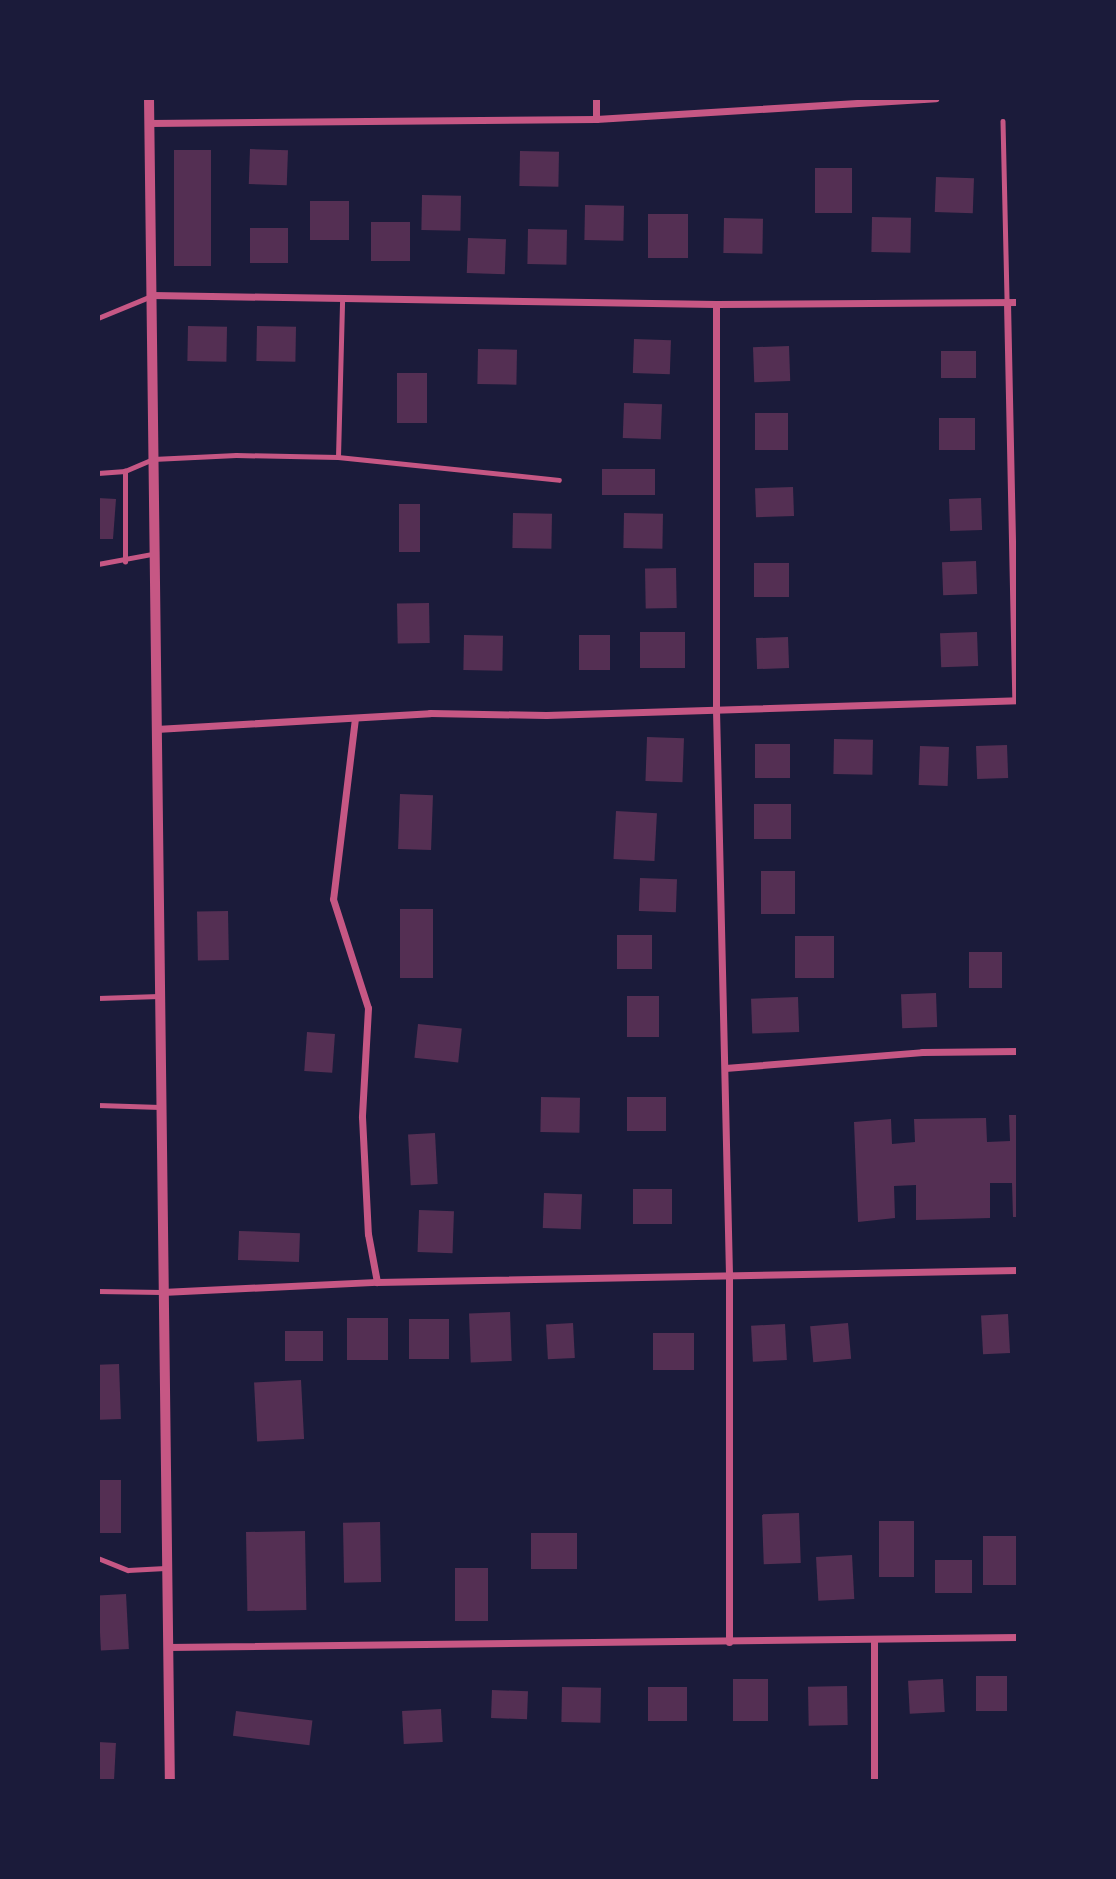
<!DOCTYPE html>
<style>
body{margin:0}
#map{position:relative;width:1116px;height:1879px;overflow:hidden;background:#1b1b3a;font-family:"Times New Roman",serif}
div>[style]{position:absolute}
.building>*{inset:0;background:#542f53;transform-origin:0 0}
.service>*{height:4.5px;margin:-2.25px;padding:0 2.25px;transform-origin:2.25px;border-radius:2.25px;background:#c65784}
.minor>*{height:7px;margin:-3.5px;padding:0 3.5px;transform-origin:3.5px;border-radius:3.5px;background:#c65784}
.tertiary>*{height:10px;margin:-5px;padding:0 5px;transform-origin:5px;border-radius:5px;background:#c65784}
span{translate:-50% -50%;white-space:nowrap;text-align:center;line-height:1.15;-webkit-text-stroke:6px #1b1b3a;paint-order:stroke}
.frame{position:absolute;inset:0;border:100px solid #1b1b3a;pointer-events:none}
</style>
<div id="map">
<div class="building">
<div style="left:250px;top:149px;width:38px;height:35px;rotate:2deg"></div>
<div style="left:211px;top:150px;width:116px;height:37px;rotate:90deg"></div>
<div style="left:520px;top:151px;width:39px;height:35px;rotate:1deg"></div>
<div style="left:815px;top:168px;width:37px;height:45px"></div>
<div style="left:936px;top:177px;width:38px;height:35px;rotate:2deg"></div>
<div style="left:422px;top:195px;width:39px;height:35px;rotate:1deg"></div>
<div style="left:310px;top:201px;width:39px;height:39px"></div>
<div style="left:585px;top:205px;width:39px;height:35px;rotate:1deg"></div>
<div style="left:648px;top:214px;width:40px;height:44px"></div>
<div style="left:872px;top:217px;width:39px;height:35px;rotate:1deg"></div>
<div style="left:724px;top:218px;width:39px;height:35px;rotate:1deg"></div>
<div style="left:371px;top:222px;width:39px;height:39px"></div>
<div style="left:250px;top:228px;width:38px;height:35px"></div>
<div style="left:528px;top:229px;width:39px;height:35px;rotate:1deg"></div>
<div style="left:468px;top:238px;width:38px;height:35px;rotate:2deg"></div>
<div style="left:188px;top:326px;width:39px;height:35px;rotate:1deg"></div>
<div style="left:257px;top:326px;width:39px;height:35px;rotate:1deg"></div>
<div style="left:634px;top:339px;width:37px;height:34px;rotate:2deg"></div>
<div style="left:789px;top:346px;width:35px;height:36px;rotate:88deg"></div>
<div style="left:478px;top:349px;width:39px;height:35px;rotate:1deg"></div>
<div style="left:976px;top:351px;width:27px;height:35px;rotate:90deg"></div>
<div style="left:397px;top:373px;width:30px;height:50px"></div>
<div style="left:624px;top:403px;width:38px;height:35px;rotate:2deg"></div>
<div style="left:755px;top:413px;width:33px;height:37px"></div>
<div style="left:975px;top:418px;width:32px;height:36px;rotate:90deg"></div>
<div style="left:602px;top:469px;width:53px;height:26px"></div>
<div style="left:793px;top:487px;width:29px;height:38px;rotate:88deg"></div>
<div style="clip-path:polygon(98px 498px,116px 499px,113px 539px,98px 539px)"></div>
<div style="left:981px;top:498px;width:32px;height:32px;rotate:88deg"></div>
<div style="left:399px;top:504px;width:21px;height:48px"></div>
<div style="left:513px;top:513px;width:39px;height:35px;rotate:1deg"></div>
<div style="left:624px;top:513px;width:39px;height:35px;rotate:1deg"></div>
<div style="left:976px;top:561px;width:33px;height:34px;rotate:88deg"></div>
<div style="left:754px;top:563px;width:35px;height:34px"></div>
<div style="left:676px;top:568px;width:40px;height:31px;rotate:89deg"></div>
<div style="left:429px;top:603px;width:40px;height:32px;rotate:89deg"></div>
<div style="left:640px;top:632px;width:45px;height:36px"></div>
<div style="left:977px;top:632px;width:34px;height:37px;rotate:88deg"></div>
<div style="left:464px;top:635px;width:39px;height:35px;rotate:1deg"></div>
<div style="left:579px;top:635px;width:31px;height:35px"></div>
<div style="left:788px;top:637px;width:31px;height:32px;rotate:88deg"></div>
<div style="left:647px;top:737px;width:37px;height:44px;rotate:2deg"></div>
<div style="left:834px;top:739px;width:39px;height:35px;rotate:1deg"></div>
<div style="left:755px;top:744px;width:35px;height:34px"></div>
<div style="left:1007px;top:745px;width:33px;height:31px;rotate:88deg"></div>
<div style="left:920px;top:746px;width:29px;height:39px;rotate:2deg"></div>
<div style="left:400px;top:794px;width:33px;height:55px;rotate:2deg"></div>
<div style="left:754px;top:804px;width:37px;height:35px"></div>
<div style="left:616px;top:811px;width:41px;height:48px;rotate:3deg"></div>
<div style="left:761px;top:871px;width:34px;height:43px"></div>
<div style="left:640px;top:878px;width:37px;height:33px;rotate:2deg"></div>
<div style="left:400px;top:909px;width:33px;height:69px"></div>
<div style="left:228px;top:911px;width:49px;height:31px;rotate:89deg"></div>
<div style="left:652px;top:935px;width:34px;height:35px;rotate:90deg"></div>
<div style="left:834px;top:936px;width:42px;height:39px;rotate:90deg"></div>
<div style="left:969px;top:952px;width:33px;height:36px"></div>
<div style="left:936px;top:993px;width:34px;height:35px;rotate:88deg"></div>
<div style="left:627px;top:996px;width:32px;height:41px"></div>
<div style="left:798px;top:997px;width:35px;height:47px;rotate:88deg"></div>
<div style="left:418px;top:1024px;width:44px;height:34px;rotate:6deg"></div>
<div style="left:307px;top:1032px;width:28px;height:39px;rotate:4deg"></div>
<div style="left:541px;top:1097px;width:39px;height:35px;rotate:1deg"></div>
<div style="left:627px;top:1097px;width:39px;height:34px"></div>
<div style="clip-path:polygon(1009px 1115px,1018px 1115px,1018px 1217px,1013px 1217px,1012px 1183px,990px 1183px,990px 1218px,916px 1220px,916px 1185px,894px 1186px,895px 1218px,858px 1222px,854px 1122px,891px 1119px,892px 1144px,915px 1142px,914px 1119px,986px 1118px,987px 1142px,1010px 1141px)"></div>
<div style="left:435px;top:1133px;width:51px;height:27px;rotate:87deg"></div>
<div style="left:633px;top:1189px;width:39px;height:35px"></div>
<div style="left:544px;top:1193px;width:38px;height:35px;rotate:2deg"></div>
<div style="left:419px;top:1210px;width:35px;height:42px;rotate:2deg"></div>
<div style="left:239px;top:1231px;width:61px;height:29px;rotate:2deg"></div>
<div style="left:510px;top:1312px;width:49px;height:41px;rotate:88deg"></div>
<div style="left:1008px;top:1314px;width:39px;height:27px;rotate:87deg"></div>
<div style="left:388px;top:1318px;width:42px;height:41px;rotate:90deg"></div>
<div style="left:449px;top:1319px;width:40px;height:40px;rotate:90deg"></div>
<div style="left:573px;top:1323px;width:35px;height:27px;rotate:87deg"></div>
<div style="left:848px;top:1323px;width:36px;height:38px;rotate:85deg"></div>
<div style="left:785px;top:1324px;width:36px;height:34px;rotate:87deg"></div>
<div style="left:285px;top:1331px;width:38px;height:30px"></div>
<div style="left:653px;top:1333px;width:41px;height:37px"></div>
<div style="left:119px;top:1364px;width:55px;height:21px;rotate:88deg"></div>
<div style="left:301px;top:1380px;width:59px;height:47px;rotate:87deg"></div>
<div style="left:98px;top:1480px;width:23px;height:53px"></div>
<div style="left:799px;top:1513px;width:50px;height:37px;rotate:88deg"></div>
<div style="left:879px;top:1521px;width:35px;height:56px"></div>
<div style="left:380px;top:1522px;width:60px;height:37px;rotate:89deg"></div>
<div style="left:305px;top:1531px;width:79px;height:59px;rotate:89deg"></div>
<div style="left:531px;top:1533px;width:46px;height:36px"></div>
<div style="left:983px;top:1536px;width:35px;height:49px"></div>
<div style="left:852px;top:1555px;width:44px;height:36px;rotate:87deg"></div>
<div style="left:935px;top:1560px;width:37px;height:33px"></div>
<div style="left:455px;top:1568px;width:33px;height:53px"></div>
<div style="left:126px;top:1594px;width:55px;height:28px;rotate:87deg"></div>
<div style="left:976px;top:1676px;width:31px;height:35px"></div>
<div style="left:733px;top:1679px;width:35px;height:42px"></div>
<div style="left:943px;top:1679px;width:33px;height:35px;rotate:87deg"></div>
<div style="left:847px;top:1686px;width:39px;height:39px;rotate:89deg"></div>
<div style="left:562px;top:1687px;width:39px;height:35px;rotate:1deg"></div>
<div style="left:648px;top:1687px;width:39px;height:34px"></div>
<div style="left:492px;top:1690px;width:36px;height:28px;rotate:2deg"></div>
<div style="left:441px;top:1709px;width:33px;height:39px;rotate:87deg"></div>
<div style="left:236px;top:1711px;width:77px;height:25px;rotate:7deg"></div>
<div style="left:98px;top:1742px;width:18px;height:39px;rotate:3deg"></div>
</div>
<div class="service">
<div style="left:1003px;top:121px;width:181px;rotate:88.7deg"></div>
<div style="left:98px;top:318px;width:55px;rotate:-22.4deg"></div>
<div style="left:338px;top:457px;width:156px;rotate:-88.5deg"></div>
<div style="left:98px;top:473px;width:27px;rotate:-4deg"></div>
<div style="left:125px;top:471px;width:30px;rotate:-23deg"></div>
<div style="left:153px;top:459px;width:83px;rotate:-2.8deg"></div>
<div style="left:236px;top:455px;width:102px;rotate:1.1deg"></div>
<div style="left:338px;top:457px;width:222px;rotate:5.9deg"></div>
<div style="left:125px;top:562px;width:91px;rotate:-90deg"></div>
<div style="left:98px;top:564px;width:55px;rotate:-10.5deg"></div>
<div style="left:98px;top:998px;width:61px;rotate:-1.9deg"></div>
<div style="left:98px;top:1105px;width:62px;rotate:1.8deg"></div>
<div style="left:98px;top:1291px;width:63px;rotate:0.9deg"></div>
<div style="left:98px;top:1558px;width:32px;rotate:22deg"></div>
<div style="left:128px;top:1570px;width:37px;rotate:-3deg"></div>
</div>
<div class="minor">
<div style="left:596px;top:98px;width:21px;rotate:90deg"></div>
<div style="left:149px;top:123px;width:447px;rotate:-0.5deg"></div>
<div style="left:596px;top:119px;width:340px;rotate:-3.5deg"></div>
<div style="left:152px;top:295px;width:564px;rotate:0.91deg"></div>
<div style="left:716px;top:304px;width:302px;rotate:-0.4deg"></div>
<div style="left:1007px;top:302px;width:398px;rotate:88.8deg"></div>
<div style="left:716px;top:304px;width:406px;rotate:90deg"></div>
<div style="left:716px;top:710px;width:564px;rotate:88.68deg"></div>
<div style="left:729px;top:1274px;width:368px;rotate:90deg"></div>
<div style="left:355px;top:718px;width:182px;rotate:96.9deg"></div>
<div style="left:333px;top:899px;width:114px;rotate:72.2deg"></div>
<div style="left:368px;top:1008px;width:109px;rotate:93.2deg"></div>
<div style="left:362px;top:1117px;width:117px;rotate:87.1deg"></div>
<div style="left:368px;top:1234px;width:49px;rotate:79.4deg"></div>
<div style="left:156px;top:729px;width:274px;rotate:-3.3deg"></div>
<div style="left:430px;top:713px;width:116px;rotate:1deg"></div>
<div style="left:546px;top:715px;width:472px;rotate:-1.8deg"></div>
<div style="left:725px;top:1068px;width:198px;rotate:-4.6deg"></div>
<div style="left:922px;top:1052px;width:96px;rotate:-0.6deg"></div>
<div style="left:162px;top:1292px;width:215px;rotate:-2.7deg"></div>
<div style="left:377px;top:1282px;width:641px;rotate:-1.07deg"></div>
<div style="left:874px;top:1639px;width:142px;rotate:90deg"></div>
<div style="left:168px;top:1647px;width:850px;rotate:-0.67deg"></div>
</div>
<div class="tertiary">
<div style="left:149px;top:98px;width:1683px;rotate:89.29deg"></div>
</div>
<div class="frame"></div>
</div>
